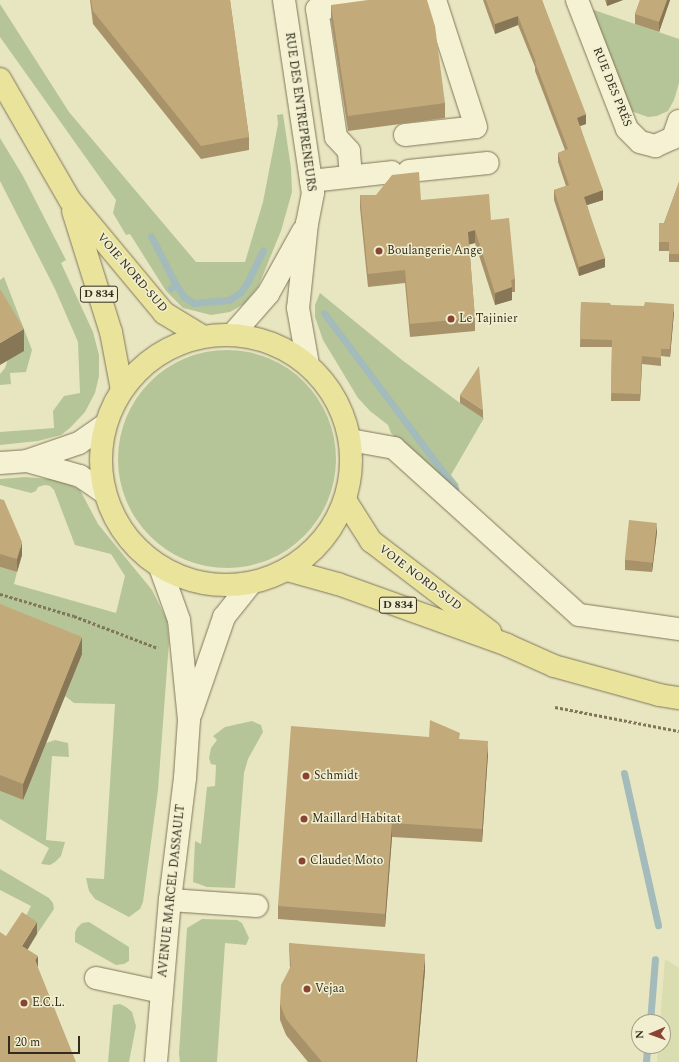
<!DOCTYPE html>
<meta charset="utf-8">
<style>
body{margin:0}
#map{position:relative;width:679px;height:1062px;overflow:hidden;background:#e8e6c1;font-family:Spectral,serif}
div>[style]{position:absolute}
.farmland>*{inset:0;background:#daddb0}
.green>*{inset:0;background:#b5c597}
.round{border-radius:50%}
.stream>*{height:7px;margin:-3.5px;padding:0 3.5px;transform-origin:3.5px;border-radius:3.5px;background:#a3bbba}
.path>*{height:2.5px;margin-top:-1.25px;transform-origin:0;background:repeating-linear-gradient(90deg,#80775b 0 3px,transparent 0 5px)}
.roads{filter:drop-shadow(0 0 1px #80775b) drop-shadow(0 0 1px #80775b)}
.minor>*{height:22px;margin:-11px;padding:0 11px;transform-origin:11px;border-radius:11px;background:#f4f2d3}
.major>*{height:22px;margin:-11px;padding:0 11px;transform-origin:11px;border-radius:11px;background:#e9e39c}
.major>.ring{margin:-11px;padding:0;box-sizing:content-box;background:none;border:22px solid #e9e39c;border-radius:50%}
.wall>*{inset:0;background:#a8926a}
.shaded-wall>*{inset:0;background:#887756}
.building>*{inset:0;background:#c3aa7b;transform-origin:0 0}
.dots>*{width:11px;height:11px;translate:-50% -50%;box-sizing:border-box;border:2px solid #f1efd0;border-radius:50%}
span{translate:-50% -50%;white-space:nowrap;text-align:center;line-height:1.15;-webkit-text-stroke:3px #f1efd0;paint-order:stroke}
.shield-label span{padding:1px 3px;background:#f1efd0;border:1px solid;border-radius:3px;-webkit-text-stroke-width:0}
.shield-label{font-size:11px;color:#312c1d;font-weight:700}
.street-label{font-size:12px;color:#312c1d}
.poi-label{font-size:12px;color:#312c1d}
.left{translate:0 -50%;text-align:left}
.north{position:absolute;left:631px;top:1014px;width:40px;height:40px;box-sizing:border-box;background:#f1efd0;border:1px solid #a4a188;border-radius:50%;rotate:268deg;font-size:11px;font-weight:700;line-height:16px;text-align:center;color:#312c1d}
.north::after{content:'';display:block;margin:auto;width:14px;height:18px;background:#894531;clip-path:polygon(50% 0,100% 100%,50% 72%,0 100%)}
.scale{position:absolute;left:8px;top:1036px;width:72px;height:18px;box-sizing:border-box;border:2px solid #312c1d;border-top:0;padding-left:5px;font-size:12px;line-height:14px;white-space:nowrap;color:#312c1d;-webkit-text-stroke:3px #f1efd0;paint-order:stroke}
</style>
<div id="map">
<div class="farmland">
<div style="clip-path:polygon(665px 959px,679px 968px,679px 1062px,657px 1062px,658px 1046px,663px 1046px,663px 1022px,660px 1022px)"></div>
</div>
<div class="green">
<div style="clip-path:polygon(0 4px,69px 112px,196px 262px,245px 262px,263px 202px,278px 124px,277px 115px,283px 114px,291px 168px,292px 192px,281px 231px,258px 287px,244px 304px,230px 312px,211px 315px,183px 308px,166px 291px,130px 234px,126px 235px,113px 213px,116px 200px,0 37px)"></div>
<div style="clip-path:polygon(588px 8px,679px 39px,679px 83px,674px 100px,668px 111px,657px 116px,648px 117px,628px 110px)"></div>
<div style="clip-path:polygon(0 138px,23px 176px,66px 260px,61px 263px,93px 332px,99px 355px,99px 376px,95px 393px,85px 412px,70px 428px,61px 435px,38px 441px,0 445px,0 432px,54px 428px,53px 411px,64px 396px,80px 393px,78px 342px,55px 289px,0 181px)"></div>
<div style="clip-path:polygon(4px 277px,32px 350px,26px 372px,10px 373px,11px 384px,0 385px,0 374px,5px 368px,8px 359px,0 293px,0 280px)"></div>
<div style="clip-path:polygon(320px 293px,402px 360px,460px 403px,484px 418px,451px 475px,459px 485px,453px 491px,391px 433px,388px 425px,370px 411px,358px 398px,323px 340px,315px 317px,315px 305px)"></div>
<div class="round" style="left:118px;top:350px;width:218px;height:218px"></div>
<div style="clip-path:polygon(25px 477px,62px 480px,80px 490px,98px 524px,152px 590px,167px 620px,169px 642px,158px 790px,143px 902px,140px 909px,129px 917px,95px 899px,89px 891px,86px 878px,104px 879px,115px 704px,74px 703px,65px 696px,82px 654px,0 620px,0 567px,17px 572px,14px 584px,116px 613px,125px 576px,111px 554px,75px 545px,54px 490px,50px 486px,45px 485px,38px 487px,36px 491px,31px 493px,0 485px,0 479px)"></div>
<div style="clip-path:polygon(252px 721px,261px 725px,263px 732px,248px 759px,244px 773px,235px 888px,207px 887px,193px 882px,195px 841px,201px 844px,207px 787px,215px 786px,216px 765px,211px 764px,209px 758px,211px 748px,217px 740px,213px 736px,225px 727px)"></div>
<div style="clip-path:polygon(55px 740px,68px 743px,69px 757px,52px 756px,46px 840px,65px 842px,61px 856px,55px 862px,50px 865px,41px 864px,49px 848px,0 819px,0 791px,23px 800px,46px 743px)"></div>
<div style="clip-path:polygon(0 869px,49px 898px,53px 903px,54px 909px,37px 934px,22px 924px,31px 906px,0 890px)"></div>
<div style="clip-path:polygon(202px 919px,237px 920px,242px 923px,249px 938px,246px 945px,225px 943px,217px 1062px,180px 1062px,179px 1054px,187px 928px)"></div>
<div style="clip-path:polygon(89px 922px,129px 947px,129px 961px,124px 964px,116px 965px,75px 942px,75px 933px,77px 928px,82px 923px)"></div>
<div style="clip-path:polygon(120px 1004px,126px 1007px,132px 1012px,136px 1026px,129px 1062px,108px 1062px,113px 1005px)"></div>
</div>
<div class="stream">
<div style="left:151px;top:236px;width:55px;rotate:63deg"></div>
<div style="left:176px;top:285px;width:6px;rotate:149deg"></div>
<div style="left:176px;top:285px;width:14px;rotate:56deg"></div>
<div style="left:184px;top:297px;width:12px;rotate:31deg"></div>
<div style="left:194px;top:303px;width:35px;rotate:-5deg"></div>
<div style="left:229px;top:300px;width:14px;rotate:-34deg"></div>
<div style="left:241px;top:292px;width:13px;rotate:-58deg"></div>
<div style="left:248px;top:281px;width:34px;rotate:-64deg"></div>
<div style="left:324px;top:313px;width:219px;rotate:53.2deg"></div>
<div style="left:624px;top:773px;width:156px;rotate:77.4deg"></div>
<div style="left:650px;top:1022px;width:63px;rotate:-85.5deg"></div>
<div style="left:646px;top:1062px;width:16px;rotate:-86deg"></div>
</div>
<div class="path">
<div style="left:0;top:594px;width:77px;rotate:16.6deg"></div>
<div style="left:74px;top:616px;width:90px;rotate:20.9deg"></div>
<div style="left:555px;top:707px;width:126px;rotate:11deg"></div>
</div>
<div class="roads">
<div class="minor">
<div style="left:284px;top:0;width:195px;rotate:81.5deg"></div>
<div style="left:313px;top:193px;width:31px;rotate:101deg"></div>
<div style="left:307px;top:223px;width:85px;rotate:96deg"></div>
<div style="left:298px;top:308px;width:58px;rotate:80deg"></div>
<div style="left:577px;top:0;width:138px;rotate:68.8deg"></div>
<div style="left:627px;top:129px;width:18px;rotate:45deg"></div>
<div style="left:640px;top:142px;width:16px;rotate:15deg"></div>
<div style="left:655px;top:146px;width:20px;rotate:-24deg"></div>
<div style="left:673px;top:138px;width:18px;rotate:-71deg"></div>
<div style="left:405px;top:135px;width:71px;rotate:-6.4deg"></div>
<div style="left:476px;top:127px;width:133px;rotate:-107.9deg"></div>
<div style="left:409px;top:171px;width:79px;rotate:-5.8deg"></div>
<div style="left:351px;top:176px;width:25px;rotate:-95deg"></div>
<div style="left:349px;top:151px;width:19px;rotate:-133deg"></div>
<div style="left:336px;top:137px;width:129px;rotate:-98.4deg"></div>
<div style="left:317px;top:9px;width:70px;rotate:-7.4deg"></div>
<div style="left:311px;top:181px;width:81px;rotate:-6.3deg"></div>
<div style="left:232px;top:335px;width:55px;rotate:-48.7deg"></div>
<div style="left:268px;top:294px;width:72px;rotate:-60.9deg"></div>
<div style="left:350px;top:440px;width:45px;rotate:10.3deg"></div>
<div style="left:394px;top:448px;width:249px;rotate:42.1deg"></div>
<div style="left:579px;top:615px;width:101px;rotate:8deg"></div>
<div style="left:27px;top:461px;width:55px;rotate:15.8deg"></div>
<div style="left:80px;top:476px;width:30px;rotate:34deg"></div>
<div style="left:0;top:463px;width:27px;rotate:-4deg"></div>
<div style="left:27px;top:461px;width:55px;rotate:-19.1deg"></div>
<div style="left:79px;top:443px;width:32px;rotate:-35deg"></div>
<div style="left:191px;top:713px;width:102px;rotate:-71deg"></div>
<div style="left:224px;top:617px;width:43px;rotate:-51.5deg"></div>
<div style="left:170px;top:900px;width:87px;rotate:3.9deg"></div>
<div style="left:96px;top:978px;width:67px;rotate:12deg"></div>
<div style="left:156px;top:1062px;width:163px;rotate:-85.1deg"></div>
<div style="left:170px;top:900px;width:123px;rotate:-83deg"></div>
<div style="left:185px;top:778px;width:58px;rotate:-86.1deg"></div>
<div style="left:189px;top:720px;width:100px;rotate:-95.7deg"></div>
<div style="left:179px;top:620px;width:56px;rotate:-109.7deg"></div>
</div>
<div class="major">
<div style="left:0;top:79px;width:140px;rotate:60deg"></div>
<div style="left:70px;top:200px;width:147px;rotate:50.2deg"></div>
<div style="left:164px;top:313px;width:44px;rotate:31.2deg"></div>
<div style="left:73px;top:211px;width:127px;rotate:72.6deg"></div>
<div style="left:111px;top:332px;width:59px;rotate:79.3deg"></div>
<div class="ring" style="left:101px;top:335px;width:228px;height:228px"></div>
<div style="left:345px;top:500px;width:49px;rotate:57.6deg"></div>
<div style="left:371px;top:541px;width:150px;rotate:37.4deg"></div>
<div style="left:287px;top:570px;width:53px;rotate:15.4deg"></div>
<div style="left:338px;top:584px;width:180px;rotate:19.8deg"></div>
<div style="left:507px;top:645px;width:51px;rotate:24.1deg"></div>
<div style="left:554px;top:666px;width:109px;rotate:15.4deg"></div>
<div style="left:659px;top:695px;width:20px;rotate:9deg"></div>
</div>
</div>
<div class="wall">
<div style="clip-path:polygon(90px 0,230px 0,249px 137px,249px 150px,201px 159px,93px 24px)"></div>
<div style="clip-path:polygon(483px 0,542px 0,586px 124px,580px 126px,603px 200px,587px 205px,605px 267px,579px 276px,554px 200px,554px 190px,566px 186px,558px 162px,558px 153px,565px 150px,535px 71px,535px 67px,518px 25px,495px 34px)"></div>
<div style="clip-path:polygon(605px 0,623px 0,607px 6px)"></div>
<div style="clip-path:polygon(640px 0,670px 0,659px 32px,635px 24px,635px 14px)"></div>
<div style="clip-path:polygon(331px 5px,445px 103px,445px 118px,348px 131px,331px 20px)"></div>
<div style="clip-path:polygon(679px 182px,679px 262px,669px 262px,669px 251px,659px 251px,659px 223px,664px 223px)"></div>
<div style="clip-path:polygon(360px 195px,421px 200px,491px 220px,515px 279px,515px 292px,512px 292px,512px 300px,495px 305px,475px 243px,469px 244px,475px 318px,475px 331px,410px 337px,405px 283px,368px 287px,360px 208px)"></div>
<div style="clip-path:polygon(581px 302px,674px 312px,670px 357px,661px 356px,661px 366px,642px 364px,640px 401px,611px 401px,612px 347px,580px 347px)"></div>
<div style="clip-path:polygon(460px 395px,483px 410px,483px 418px,460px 403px)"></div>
<div style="clip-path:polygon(0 499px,22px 555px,17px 572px,0 567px)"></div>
<div style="clip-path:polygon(657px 532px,652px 572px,625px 570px,625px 560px)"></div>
<div style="clip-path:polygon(0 604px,82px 654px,23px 800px,0 791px)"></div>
<div style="clip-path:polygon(460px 739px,488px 754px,482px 842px,392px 837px,385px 927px,278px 919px,278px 906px)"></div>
<div style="clip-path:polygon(289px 943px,425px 970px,417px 1062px,308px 1062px,286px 1035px,280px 1020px,280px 1004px,290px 968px)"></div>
</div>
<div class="shaded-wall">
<div style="clip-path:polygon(607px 0,623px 0,607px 6px)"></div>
<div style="clip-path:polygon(667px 0,670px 0,659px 32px,659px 22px)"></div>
<div style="clip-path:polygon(518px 16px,518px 25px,495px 34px,495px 24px)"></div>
<div style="clip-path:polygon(586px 114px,586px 124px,577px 127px,577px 118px)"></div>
<div style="clip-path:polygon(603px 190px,603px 200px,584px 206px,584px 197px)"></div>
<div style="clip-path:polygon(475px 230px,475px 243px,468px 245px,468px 232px)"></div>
<div style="clip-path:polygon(605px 258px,605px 267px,579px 276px,579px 267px)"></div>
<div style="clip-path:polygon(512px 287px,512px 300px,495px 305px,495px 293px)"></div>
<div style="clip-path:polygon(674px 304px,674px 312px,670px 357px,670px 349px)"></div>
<div style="clip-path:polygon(24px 329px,24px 351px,0 365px,0 343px)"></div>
<div style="clip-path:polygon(642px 356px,642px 364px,640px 401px,640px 394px)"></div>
<div style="clip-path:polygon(657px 523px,657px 532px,652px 572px,652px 563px)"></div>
<div style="clip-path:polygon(22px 542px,22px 555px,17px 572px,17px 559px)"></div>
<div style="clip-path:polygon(82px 637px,82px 654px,23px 800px,23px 784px)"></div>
<div style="clip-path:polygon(488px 741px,488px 754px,482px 842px,482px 829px)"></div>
<div style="clip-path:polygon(392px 823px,392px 837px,385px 927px,385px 914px)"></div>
<div style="clip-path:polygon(37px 922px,37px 934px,22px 959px,22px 946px)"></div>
<div style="clip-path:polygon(425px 954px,425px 970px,417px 1062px,416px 1062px)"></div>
<div style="clip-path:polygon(38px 956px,38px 968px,35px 960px)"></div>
</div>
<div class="building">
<div style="clip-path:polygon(91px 0,230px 0,249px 137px,201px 146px,93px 11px)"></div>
<div style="clip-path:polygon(368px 0,427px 0,435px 26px,445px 103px,348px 116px,331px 5px)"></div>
<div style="clip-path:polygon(486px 0,542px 0,586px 114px,577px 118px,603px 190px,584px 197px,605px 258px,579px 267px,554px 190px,569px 185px,558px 153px,568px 149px,535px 62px,536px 62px,518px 16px,495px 24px)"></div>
<div style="clip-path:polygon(640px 0,667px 0,659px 22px,635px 14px)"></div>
<div style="clip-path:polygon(419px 172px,421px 200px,489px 194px,491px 220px,509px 218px,515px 279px,511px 280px,512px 287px,495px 293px,475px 230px,468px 232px,475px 318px,410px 324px,405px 270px,368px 274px,360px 195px,376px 195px,392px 175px)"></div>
<div style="clip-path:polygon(679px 182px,679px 254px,669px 254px,669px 242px,659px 242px,659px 223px,664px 223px)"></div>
<div style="clip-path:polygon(0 289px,24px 329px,0 343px)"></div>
<div style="clip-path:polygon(581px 302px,610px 303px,611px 305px,644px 306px,645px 302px,674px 304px,670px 349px,661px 349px,661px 358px,642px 356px,640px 394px,611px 393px,612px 340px,580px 339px)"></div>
<div style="clip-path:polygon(479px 366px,483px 410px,460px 395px)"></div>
<div style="clip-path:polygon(0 499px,4px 500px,22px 542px,17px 559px,0 554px)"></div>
<div style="left:629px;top:520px;width:28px;height:40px;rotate:6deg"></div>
<div style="clip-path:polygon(0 604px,82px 637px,23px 784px,0 775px)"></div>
<div style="clip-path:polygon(430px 720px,460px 733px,459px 739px,488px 741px,482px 829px,392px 823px,385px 914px,278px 906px,291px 726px,429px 737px)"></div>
<div style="clip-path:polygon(22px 912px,37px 922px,22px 946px,38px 956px,35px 960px,76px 1062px,0 1062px,0 932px,6px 936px)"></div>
<div style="clip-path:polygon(289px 943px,425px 954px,416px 1062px,322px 1062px,286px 1019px,280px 1004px,281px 985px,291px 966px)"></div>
</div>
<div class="dots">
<div style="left:379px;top:251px;background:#894531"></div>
<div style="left:451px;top:319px;background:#894531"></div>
<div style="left:306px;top:776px;background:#894531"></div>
<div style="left:304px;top:819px;background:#894531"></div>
<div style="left:302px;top:861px;background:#894531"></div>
<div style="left:307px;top:989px;background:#894531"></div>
<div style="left:24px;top:1003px;background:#894531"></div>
</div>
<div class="shield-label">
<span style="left:99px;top:294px">D 834</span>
<span style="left:398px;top:605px">D 834</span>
</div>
<div class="street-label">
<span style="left:612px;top:87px;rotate:68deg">RUE DES PRÉS</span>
<span style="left:300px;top:112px;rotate:82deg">RUE DES ENTREPRENEURS</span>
<span style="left:132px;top:273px;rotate:49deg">VOIE NORD-SUD</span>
<span style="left:420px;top:578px;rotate:37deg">VOIE NORD-SUD</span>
<span style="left:172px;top:891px;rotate:-84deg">AVENUE MARCEL DASSAULT</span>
</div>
<div class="poi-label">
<span class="left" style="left:387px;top:251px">Boulangerie Ange</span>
<span class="left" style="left:459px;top:319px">Le Tajinier</span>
<span class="left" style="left:314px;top:776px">Schmidt</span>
<span class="left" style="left:312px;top:819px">Maillard Habitat</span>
<span class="left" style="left:310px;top:861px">Claudet Moto</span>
<span class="left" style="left:315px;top:989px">Vejaa</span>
<span class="left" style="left:32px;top:1003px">E.C.L.</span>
</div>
<div class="north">N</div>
<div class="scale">20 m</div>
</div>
